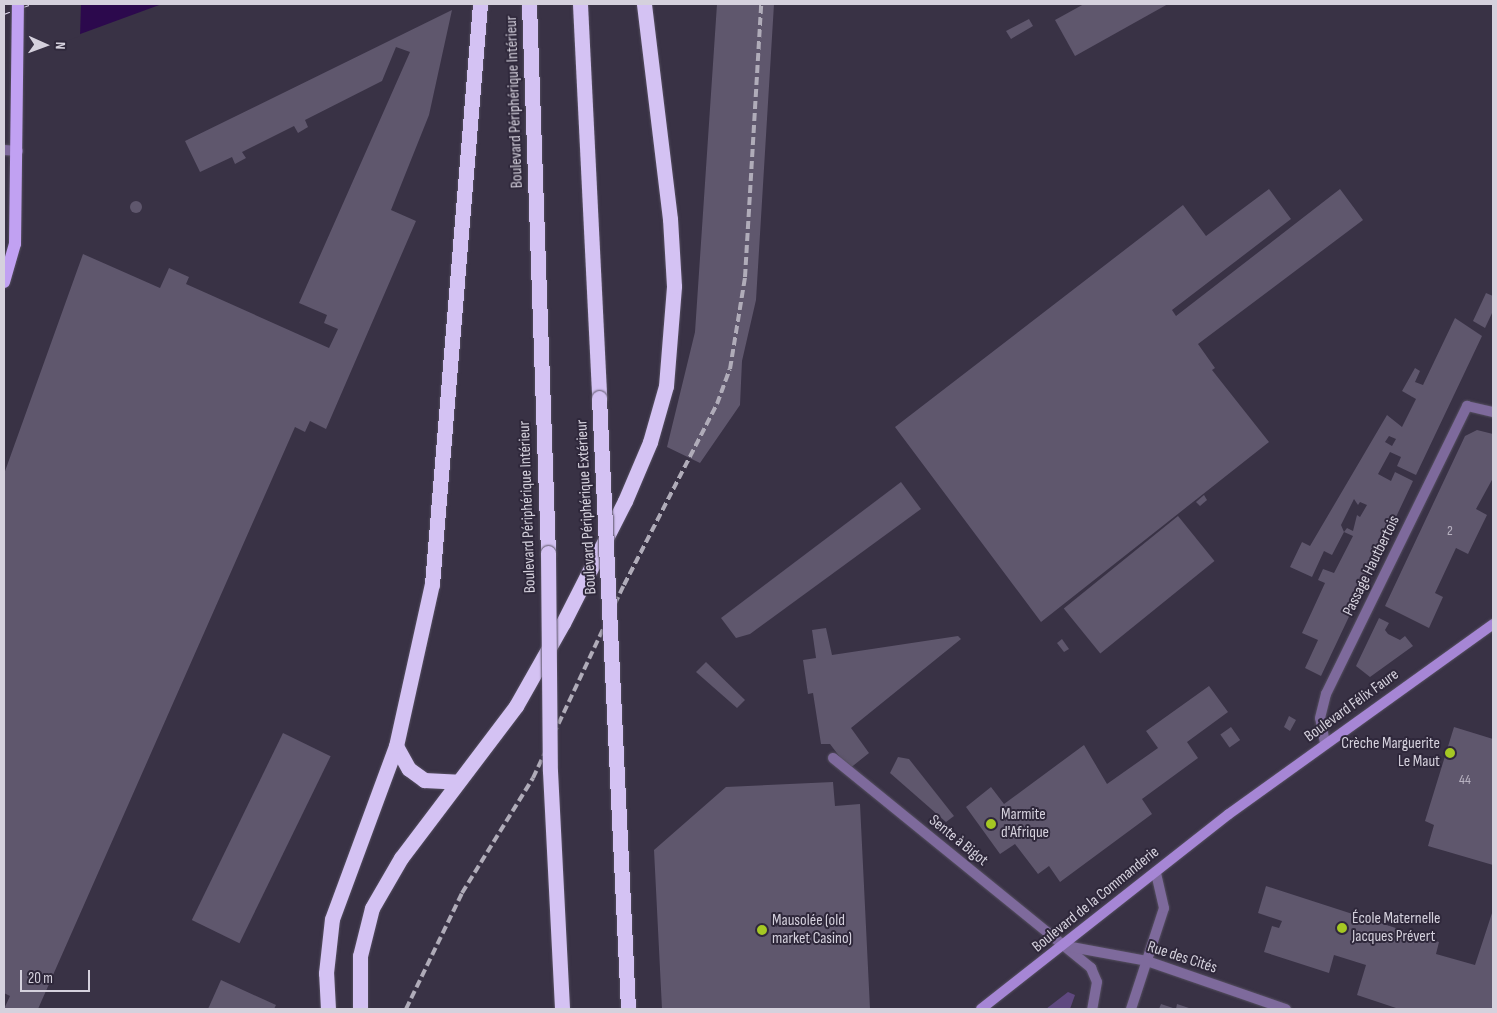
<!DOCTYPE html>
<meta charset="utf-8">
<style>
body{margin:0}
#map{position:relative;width:1497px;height:1013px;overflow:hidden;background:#393245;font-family:"Sofia Sans Condensed",sans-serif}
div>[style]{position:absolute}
.green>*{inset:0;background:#5f487f}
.water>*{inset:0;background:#2c094d}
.pier>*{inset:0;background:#393245}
.ferry>*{height:1px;margin-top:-0.5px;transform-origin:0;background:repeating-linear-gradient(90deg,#e4ddf1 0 6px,transparent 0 11px)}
.building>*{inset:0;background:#5f576d;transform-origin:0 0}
.round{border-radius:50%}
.roads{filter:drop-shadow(0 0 1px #554f60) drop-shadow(0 0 1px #554f60)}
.street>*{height:10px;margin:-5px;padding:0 5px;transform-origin:5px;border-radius:5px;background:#7e6a9c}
.secondary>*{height:10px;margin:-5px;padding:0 5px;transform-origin:5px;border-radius:5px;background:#a686d5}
.primary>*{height:12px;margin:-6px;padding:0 6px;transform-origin:6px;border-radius:6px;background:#c1a1f2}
.highway>*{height:15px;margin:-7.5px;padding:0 7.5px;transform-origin:7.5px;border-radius:7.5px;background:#d4c2f3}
.rail>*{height:4px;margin-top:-2px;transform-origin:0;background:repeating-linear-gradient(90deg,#b0acb9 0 8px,transparent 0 12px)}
.bridges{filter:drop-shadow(0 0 1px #554f60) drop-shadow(0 0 1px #554f60)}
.highway-bridge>*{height:15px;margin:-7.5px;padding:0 7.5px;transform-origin:7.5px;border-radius:7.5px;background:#d4c2f3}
.dots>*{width:14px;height:14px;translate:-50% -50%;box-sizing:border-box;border:2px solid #2f283b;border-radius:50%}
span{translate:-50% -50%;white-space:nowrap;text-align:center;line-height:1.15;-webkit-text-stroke:4px #2f283b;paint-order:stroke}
.number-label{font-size:14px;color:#b8b2c1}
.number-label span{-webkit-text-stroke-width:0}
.street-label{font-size:16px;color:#d5d1dd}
.poi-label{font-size:16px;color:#d5d1dd}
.right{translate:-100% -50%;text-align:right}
.left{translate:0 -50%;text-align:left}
.frame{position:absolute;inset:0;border:5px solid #d5d1dd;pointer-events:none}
.north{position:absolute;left:20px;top:20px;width:50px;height:50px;-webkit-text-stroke:4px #2f283b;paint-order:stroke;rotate:92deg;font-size:14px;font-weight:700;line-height:20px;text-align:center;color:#d5d1dd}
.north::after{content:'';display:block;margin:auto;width:18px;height:22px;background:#d5d1dd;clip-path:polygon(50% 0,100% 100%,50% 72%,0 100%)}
.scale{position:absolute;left:20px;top:970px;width:70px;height:22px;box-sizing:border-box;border:2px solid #d5d1dd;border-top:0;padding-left:6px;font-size:15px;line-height:18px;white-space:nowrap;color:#d5d1dd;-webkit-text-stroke:4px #2f283b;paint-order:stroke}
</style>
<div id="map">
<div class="green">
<div style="clip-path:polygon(1068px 992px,1075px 995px,1070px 1009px,1046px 1009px)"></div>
</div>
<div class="water">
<div style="clip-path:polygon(4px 4px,162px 4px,4px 62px)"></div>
</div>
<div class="pier">
<div style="clip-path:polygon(4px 4px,81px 4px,80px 36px,4px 64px)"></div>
</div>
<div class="ferry">
<div style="left:23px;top:7px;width:9px;rotate:-18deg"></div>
<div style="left:4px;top:14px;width:9px;rotate:-21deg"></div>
</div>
<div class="building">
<div style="clip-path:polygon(717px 4px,774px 4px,756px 300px,742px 361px,740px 405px,700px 463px,667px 447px,695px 332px)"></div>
<div style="clip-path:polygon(1084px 4px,1168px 4px,1075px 56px,1055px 20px)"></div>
<div style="clip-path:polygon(452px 10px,429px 115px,391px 210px,416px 221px,326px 429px,310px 421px,305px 432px,295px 427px,38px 1009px,4px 1009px,10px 996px,4px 993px,4px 474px,83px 254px,160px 288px,169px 268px,189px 277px,186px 284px,329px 348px,338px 329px,324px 323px,327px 315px,299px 303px,410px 52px,396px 47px,382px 81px,305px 120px,308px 127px,298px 133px,294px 126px,242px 152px,246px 158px,235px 164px,232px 157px,200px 172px,185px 141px)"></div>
<div style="clip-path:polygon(1029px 19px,1033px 26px,1011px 39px,1006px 31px)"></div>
<div style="clip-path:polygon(1269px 189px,1291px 219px,1172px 310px,1176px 316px,1340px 189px,1363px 220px,1198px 344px,1215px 368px,1212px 370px,1269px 442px,1041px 622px,895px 427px,1183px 205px,1206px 236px)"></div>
<div class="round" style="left:130px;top:201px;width:12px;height:12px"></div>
<div style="clip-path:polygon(1486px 293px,1493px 296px,1493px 311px,1485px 328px,1473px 321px)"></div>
<div style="clip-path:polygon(evenodd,1455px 318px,1482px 336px,1416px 475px,1397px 466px,1401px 457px,1390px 452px,1378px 474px,1391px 481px,1395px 472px,1413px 481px,1321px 676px,1305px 668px,1318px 640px,1302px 633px,1325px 583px,1318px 580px,1323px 569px,1334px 573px,1353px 536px,1344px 532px,1347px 528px,1353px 531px,1357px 515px,1360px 517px,1367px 505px,1360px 502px,1358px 505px,1354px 499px,1341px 525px,1344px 532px,1332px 555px,1324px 551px,1312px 577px,1290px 567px,1302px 542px,1310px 546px,1387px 415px,1402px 427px,1416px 399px,1402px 391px,1415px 368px,1420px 371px,1415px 382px,1423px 385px,1455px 318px,1389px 436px,1396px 439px,1392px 446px,1385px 442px,1389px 436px)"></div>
<div style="clip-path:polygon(1477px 430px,1493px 434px,1493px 478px,1476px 509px,1487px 515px,1468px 554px,1456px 548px,1435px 593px,1443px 597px,1429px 628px,1385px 606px,1465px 436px)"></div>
<div style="clip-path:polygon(901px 482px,921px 509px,750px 634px,736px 638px,721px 618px)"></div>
<div style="clip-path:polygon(1204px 495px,1207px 500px,1200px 506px,1196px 502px)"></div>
<div style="left:1178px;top:516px;width:58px;height:147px;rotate:51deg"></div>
<div style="clip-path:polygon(1379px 618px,1389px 623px,1385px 630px,1388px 634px,1400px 640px,1405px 636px,1413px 646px,1370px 677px,1356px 666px)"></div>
<div style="clip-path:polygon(826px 628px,832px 655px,958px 636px,961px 639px,851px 728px,869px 753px,849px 769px,830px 744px,821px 744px,813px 693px,808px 694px,803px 660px,816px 658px,812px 630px)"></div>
<div style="clip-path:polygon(1062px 639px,1069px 649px,1064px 652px,1057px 643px)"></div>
<div style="clip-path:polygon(706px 662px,745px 700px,737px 708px,696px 672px)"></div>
<div style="clip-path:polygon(1209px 686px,1228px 712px,1187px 742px,1198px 758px,1142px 799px,1152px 814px,1060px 882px,1049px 866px,1038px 874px,1015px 844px,1000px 854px,966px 807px,991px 787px,1004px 804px,1084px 745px,1107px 784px,1158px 748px,1146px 731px)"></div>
<div style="clip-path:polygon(1289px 716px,1296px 720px,1290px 731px,1284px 727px)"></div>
<div style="left:1231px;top:727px;width:16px;height:13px;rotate:55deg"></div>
<div style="clip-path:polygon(1454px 727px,1493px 739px,1493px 865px,1428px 846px,1434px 825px,1425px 821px)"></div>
<div style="left:283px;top:733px;width:53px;height:208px;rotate:26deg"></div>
<div style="clip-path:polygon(898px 757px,909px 759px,954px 816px,946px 822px,890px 773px)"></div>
<div style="clip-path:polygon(833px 782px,835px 806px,860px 804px,870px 1009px,662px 1009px,654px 850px,726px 787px)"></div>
<div style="clip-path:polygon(1266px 886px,1439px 942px,1436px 954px,1475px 965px,1493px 910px,1493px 1009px,1399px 1009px,1357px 995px,1366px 965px,1334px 955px,1329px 973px,1264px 952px,1272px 926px,1279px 928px,1282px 921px,1258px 913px)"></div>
<div style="clip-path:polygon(221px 980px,276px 1005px,274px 1009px,208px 1009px)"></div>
<div style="clip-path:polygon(1161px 1004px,1176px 1009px,1177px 1004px,1192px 1009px,1159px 1009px)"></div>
</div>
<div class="roads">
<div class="street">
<div style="left:4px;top:150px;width:14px;rotate:4deg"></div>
<div style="left:1325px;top:743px;width:25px;rotate:-101deg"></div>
<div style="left:1320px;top:718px;width:25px;rotate:-76deg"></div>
<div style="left:1326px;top:694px;width:321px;rotate:-63.9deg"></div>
<div style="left:1467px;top:406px;width:27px;rotate:13deg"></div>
<div style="left:833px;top:758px;width:333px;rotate:39.1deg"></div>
<div style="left:1091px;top:968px;width:15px;rotate:67deg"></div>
<div style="left:1097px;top:982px;width:27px;rotate:100deg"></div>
<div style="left:1066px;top:946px;width:82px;rotate:10.5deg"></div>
<div style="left:1147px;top:961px;width:147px;rotate:19.1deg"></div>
<div style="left:1131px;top:1009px;width:106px;rotate:-71.9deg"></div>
<div style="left:1164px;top:908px;width:37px;rotate:-103deg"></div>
</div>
<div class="secondary">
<div style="left:981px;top:1009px;width:315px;rotate:-38.2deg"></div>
<div style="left:1229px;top:814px;width:325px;rotate:-35.7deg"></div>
</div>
<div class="primary">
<div style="left:4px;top:282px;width:40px;rotate:-74deg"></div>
<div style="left:15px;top:244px;width:240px;rotate:-89.3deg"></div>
</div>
<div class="highway">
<div style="left:529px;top:4px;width:549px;rotate:88.02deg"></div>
<div style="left:580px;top:4px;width:394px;rotate:87.2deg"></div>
<div style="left:396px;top:746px;width:26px;rotate:61deg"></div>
<div style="left:409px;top:769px;width:19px;rotate:36deg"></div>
<div style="left:424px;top:780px;width:34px;rotate:3deg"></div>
<div style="left:328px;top:1009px;width:36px;rotate:-93deg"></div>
<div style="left:326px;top:973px;width:54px;rotate:-83.7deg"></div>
<div style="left:332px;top:919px;width:184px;rotate:-69.7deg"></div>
<div style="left:396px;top:746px;width:166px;rotate:-77.5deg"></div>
<div style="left:432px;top:584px;width:582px;rotate:-85.27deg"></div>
<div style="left:360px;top:1009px;width:53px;rotate:-90deg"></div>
<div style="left:360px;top:956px;width:49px;rotate:-76deg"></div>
<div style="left:372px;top:908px;width:58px;rotate:-59.9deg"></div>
<div style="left:401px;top:858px;width:191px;rotate:-52.9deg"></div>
<div style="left:516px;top:706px;width:95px;rotate:-60.5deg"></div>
<div style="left:563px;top:623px;width:137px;rotate:-63.1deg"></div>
<div style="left:625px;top:501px;width:64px;rotate:-67deg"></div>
<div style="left:650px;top:442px;width:58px;rotate:-74.1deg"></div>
<div style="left:666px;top:386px;width:100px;rotate:-85.4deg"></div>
<div style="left:674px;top:286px;width:67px;rotate:-93.4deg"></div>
<div style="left:670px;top:219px;width:217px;rotate:-96.9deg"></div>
</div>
</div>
<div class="rail">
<div style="left:406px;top:1009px;width:129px;rotate:-64.2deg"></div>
<div style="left:462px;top:893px;width:135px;rotate:-58.3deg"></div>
<div style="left:533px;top:778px;width:213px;rotate:-64.8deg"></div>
<div style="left:624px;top:585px;width:203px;rotate:-62.8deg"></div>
<div style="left:717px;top:404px;width:37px;rotate:-70deg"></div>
<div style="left:730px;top:369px;width:93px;rotate:-80.7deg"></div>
<div style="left:745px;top:277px;width:273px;rotate:-86.6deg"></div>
</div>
<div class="bridges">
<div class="highway-bridge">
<div style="left:599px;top:398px;width:612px;rotate:87.28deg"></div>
<div style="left:548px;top:553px;width:218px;rotate:89.5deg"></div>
<div style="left:550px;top:771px;width:238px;rotate:87.1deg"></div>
</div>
</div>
<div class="dots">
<div style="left:1450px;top:753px;background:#a5c823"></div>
<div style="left:991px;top:824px;background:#a5c823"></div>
<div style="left:1342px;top:928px;background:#a5c823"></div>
<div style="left:762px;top:930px;background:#a5c823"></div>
</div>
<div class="number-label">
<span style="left:1450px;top:531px">2</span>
<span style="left:1465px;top:780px">44</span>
</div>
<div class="street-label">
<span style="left:515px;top:102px;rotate:-92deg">Boulevard Périphérique Intérieur</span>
<span style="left:528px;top:507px;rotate:-92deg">Boulevard Périphérique Intérieur</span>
<span style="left:587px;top:507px;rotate:-93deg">Boulevard Périphérique Extérieur</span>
<span style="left:1372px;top:566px;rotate:-64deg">Passage Hautbertois</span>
<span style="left:1352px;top:706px;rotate:-36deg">Boulevard Félix Faure</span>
<span style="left:958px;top:841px;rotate:39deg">Sente à Bigot</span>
<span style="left:1096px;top:900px;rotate:-39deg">Boulevard de la Commanderie</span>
<span style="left:1182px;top:958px;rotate:18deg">Rue des Cités</span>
</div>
<div class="poi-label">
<span class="right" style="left:1440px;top:753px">Crèche Marguerite<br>Le Maut</span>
<span class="left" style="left:1001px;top:824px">Marmite<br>d'Afrique</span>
<span class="left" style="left:1352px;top:928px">École Maternelle<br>Jacques Prévert</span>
<span class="left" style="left:772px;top:930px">Mausolée (old<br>market Casino)</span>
</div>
<div class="frame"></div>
<div class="north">N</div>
<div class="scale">20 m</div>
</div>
